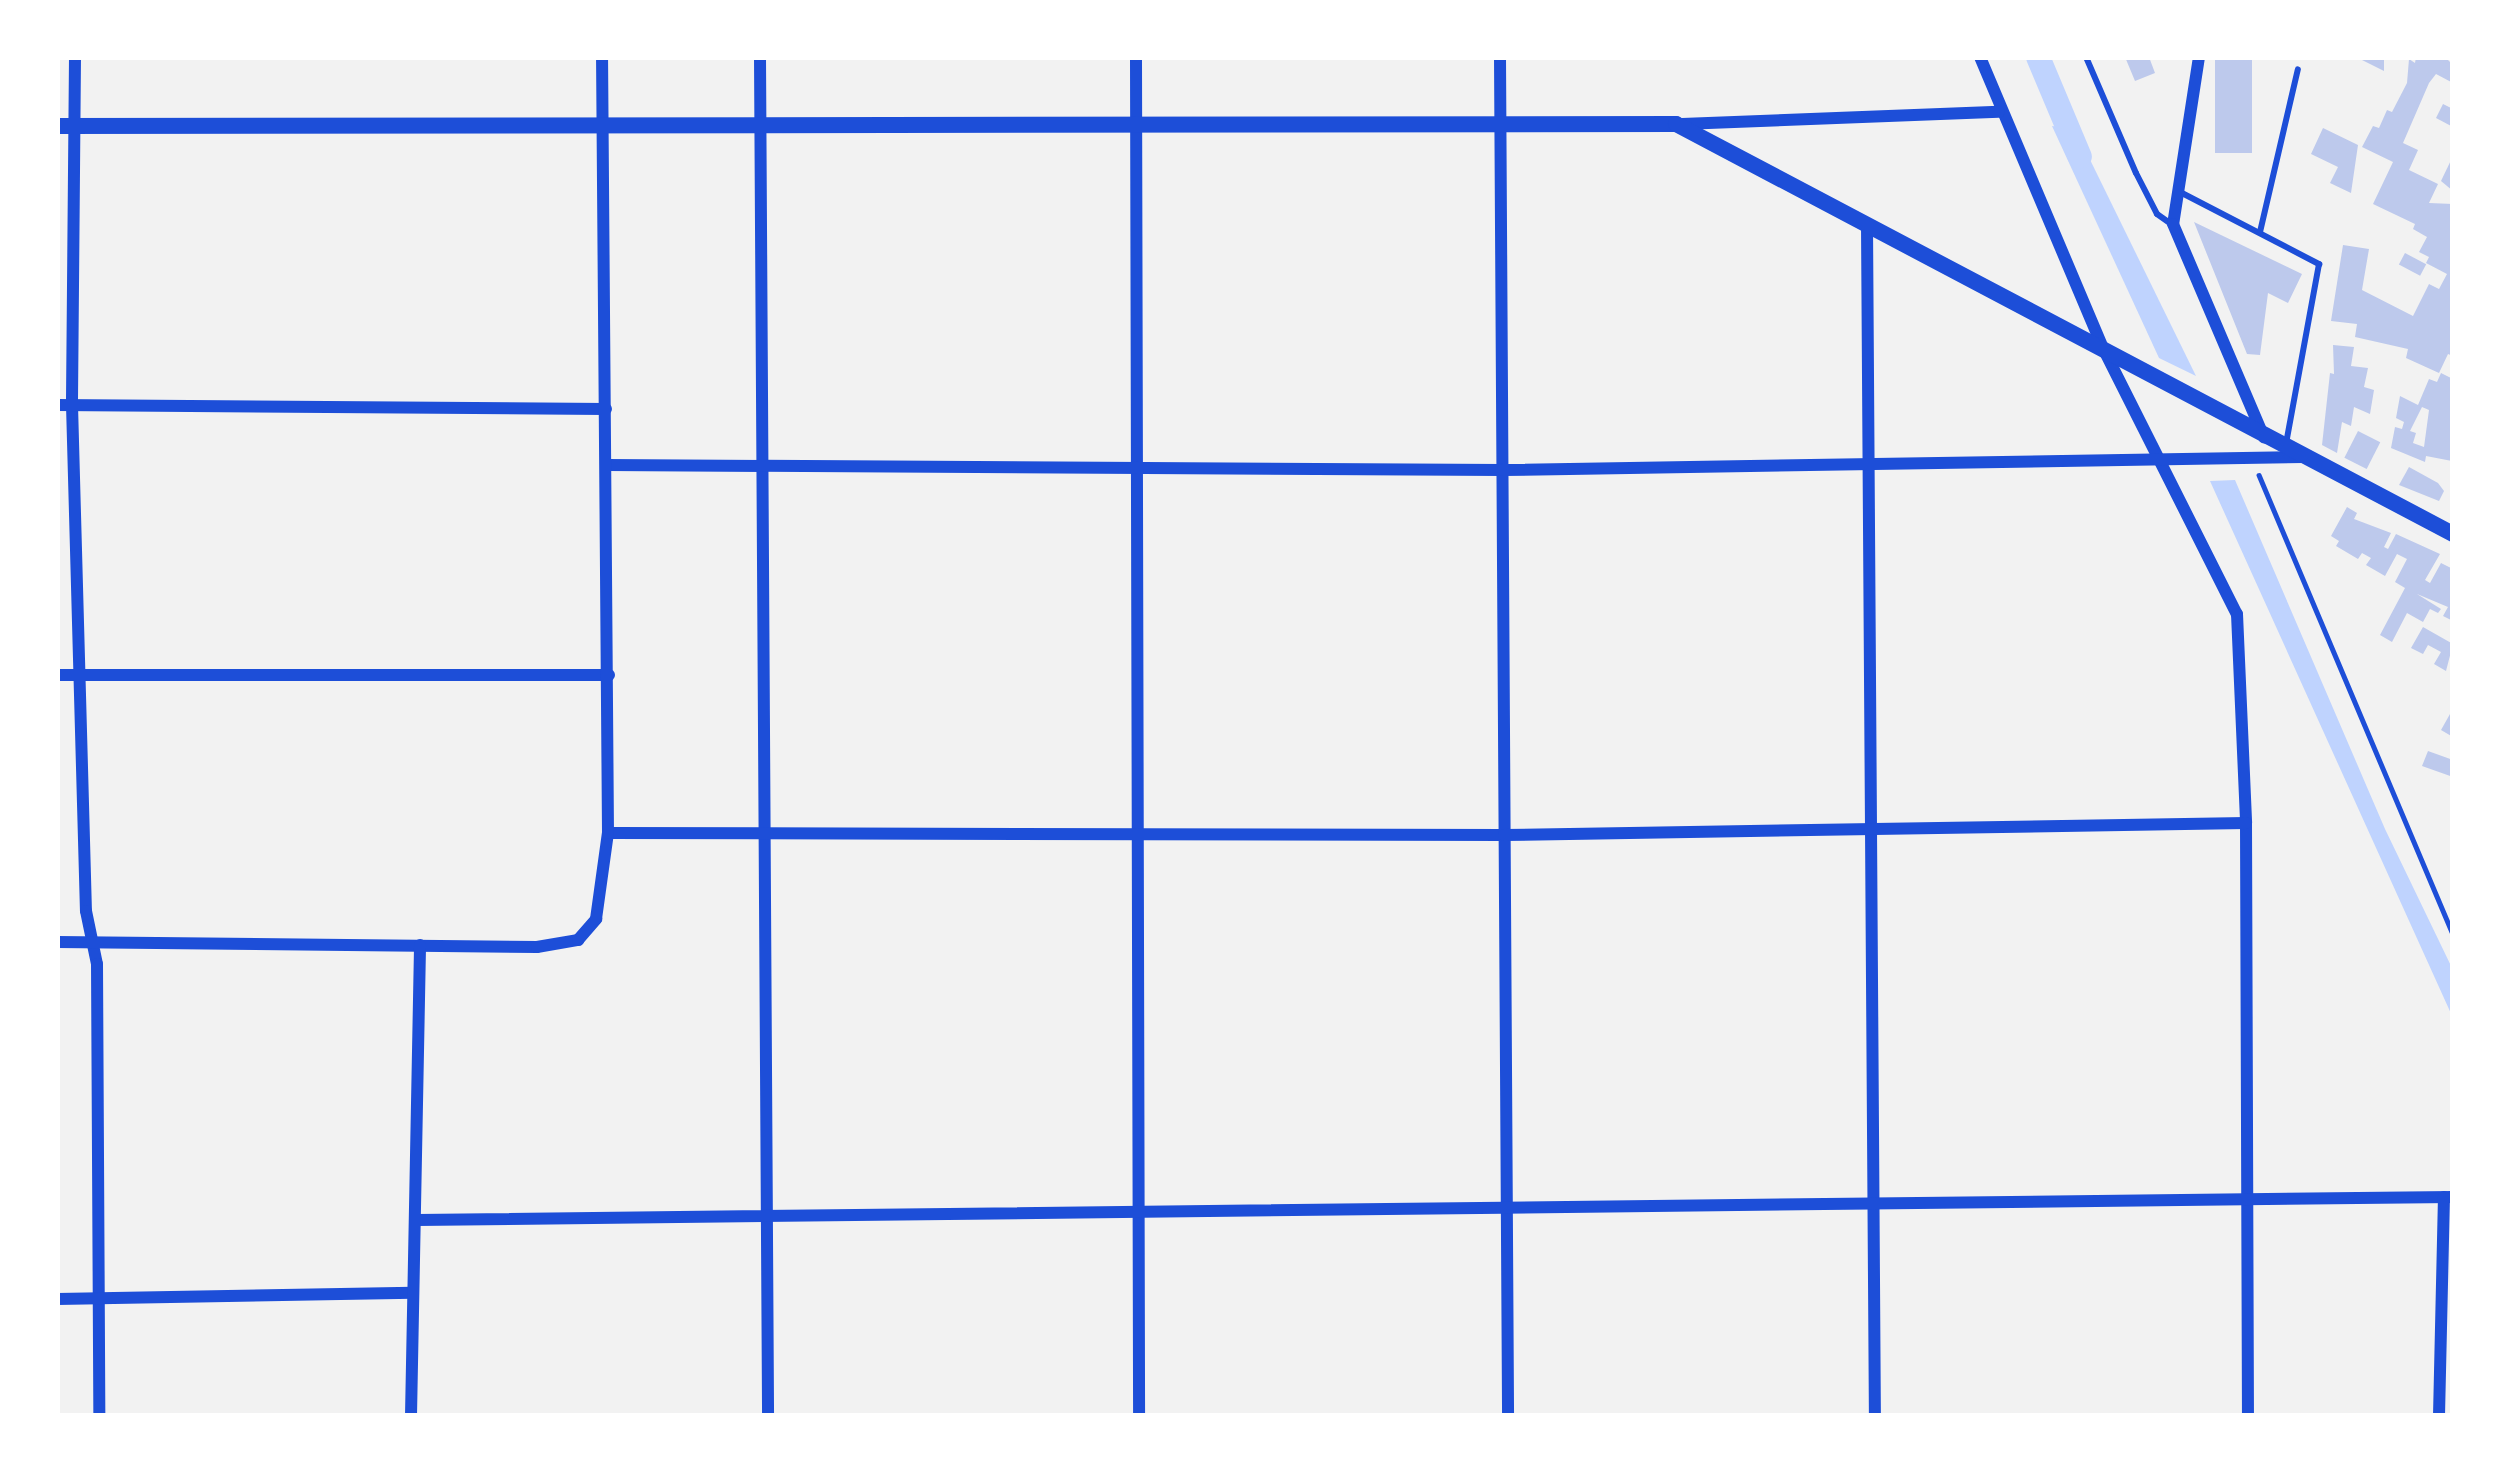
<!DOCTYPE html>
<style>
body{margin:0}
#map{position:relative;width:2510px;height:1473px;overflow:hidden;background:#f2f2f2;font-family:"PT Sans Narrow",sans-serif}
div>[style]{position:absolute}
.water>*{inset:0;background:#bfd3fe}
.canal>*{height:24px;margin:-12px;padding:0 12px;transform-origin:12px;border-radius:12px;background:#bfd3fe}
.building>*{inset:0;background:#bdc9ec;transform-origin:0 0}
.path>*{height:4.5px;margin:-2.25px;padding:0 2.25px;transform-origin:2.25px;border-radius:2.25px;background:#1d4ed8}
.service>*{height:6px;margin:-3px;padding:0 3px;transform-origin:3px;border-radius:3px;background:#1d4ed8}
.minor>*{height:12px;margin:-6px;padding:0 6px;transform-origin:6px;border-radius:6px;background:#1d4ed8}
.tertiary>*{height:16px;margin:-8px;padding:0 8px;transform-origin:8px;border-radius:8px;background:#1d4ed8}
span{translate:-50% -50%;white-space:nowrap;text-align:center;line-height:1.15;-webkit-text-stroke:9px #fff;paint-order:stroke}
.frame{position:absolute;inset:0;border:60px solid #fff;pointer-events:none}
</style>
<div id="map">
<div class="water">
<div style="clip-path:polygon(2052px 126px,2075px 129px,2196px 376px,2159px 358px)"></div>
<div style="clip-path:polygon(2235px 480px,2385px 829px,2453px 970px,2453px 1018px,2210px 481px)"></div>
</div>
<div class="canal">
<div style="left:2038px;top:57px;width:108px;rotate:67.2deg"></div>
</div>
<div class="building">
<div style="clip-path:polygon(2125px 57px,2149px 57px,2155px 73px,2135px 81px)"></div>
<div style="left:2215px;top:57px;width:37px;height:96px"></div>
<div style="clip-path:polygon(2356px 57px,2384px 57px,2384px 71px)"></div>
<div style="clip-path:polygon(2416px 57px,2445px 57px,2453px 65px,2453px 83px,2436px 74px,2429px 83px,2403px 143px,2418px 150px,2409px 170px,2438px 184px,2429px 203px,2453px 204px,2453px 356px,2448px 354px,2439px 373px,2406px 358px,2408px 349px,2355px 337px,2357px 324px,2331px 321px,2343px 245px,2369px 249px,2362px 290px,2413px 316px,2429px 284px,2439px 289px,2447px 274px,2426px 263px,2429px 257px,2419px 252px,2427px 237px,2413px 229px,2415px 224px,2373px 204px,2393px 162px,2362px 147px,2373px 126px,2379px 128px,2387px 110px,2392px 112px,2407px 83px,2409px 59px,2415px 63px)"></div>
<div style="clip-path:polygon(2443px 104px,2453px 109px,2453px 127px,2436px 118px)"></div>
<div style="clip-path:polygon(2323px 128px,2358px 145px,2351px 193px,2330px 183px,2338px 167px,2311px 154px)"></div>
<div style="clip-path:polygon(2453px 156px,2453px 191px,2441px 181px)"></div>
<div style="clip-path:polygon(2194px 222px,2302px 274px,2288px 303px,2268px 293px,2260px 355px,2247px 354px)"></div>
<div style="left:2405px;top:253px;width:24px;height:13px;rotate:28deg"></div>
<div style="clip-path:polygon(2333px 345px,2354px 347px,2351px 366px,2368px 368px,2364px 387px,2374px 390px,2370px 414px,2354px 407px,2351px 426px,2342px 422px,2337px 453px,2322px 445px,2330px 373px,2334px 374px)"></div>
<div style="clip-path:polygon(evenodd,2441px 373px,2453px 379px,2452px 461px,2426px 456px,2425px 462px,2391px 448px,2395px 427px,2402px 429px,2404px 422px,2396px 418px,2400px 396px,2418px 405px,2429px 379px,2437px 382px,2441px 373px,2422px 407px,2429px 410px,2424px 447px,2413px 443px,2416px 433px,2410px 431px,2422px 407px)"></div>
<div style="left:2358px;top:431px;width:25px;height:30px;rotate:27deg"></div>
<div style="clip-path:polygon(2409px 467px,2438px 483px,2444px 491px,2439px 501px,2399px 485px)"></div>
<div style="clip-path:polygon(2347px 507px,2357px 513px,2354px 519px,2391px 533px,2384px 547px,2388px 549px,2396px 534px,2440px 554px,2425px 580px,2430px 583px,2441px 563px,2453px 569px,2453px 621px,2443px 616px,2448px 607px,2417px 594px,2441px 609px,2438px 613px,2430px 609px,2423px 622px,2407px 613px,2392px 642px,2380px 635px,2405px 588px,2395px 582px,2407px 559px,2397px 554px,2385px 576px,2366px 565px,2371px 558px,2362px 553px,2358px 559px,2336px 546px,2339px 541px,2331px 536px)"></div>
<div style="clip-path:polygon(2423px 627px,2453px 644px,2446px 671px,2434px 664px,2441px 652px,2428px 645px,2423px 654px,2411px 648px)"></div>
<div style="clip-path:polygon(2450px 714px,2453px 716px,2453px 737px,2441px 730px)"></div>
<div style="clip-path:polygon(2428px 751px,2453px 760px,2453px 777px,2422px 766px)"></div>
</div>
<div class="path">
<div style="left:2259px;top:475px;width:499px;rotate:67.1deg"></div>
</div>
<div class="service">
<div style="left:2086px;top:57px;width:126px;rotate:66.7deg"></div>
<div style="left:2136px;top:173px;width:46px;rotate:62.9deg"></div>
<div style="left:2157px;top:214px;width:16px;rotate:35deg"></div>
<div style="left:2180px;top:192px;width:157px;rotate:27.4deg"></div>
<div style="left:2319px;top:264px;width:183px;rotate:100.4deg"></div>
<div style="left:2260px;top:232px;width:167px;rotate:-76.9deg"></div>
</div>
<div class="minor">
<div style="left:75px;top:57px;width:348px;rotate:90.5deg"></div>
<div style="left:72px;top:405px;width:506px;rotate:88.42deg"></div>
<div style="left:86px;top:911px;width:54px;rotate:78.3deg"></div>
<div style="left:97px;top:964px;width:452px;rotate:89.7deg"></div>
<div style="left:760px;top:57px;width:1359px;rotate:89.66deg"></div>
<div style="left:1136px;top:57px;width:1359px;rotate:89.87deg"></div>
<div style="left:1500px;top:57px;width:1359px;rotate:89.66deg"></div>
<div style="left:1980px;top:57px;width:318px;rotate:67.1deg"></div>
<div style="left:2104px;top:350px;width:296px;rotate:63.3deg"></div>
<div style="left:2237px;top:614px;width:209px;rotate:87.5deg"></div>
<div style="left:2246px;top:823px;width:593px;rotate:89.81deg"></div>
<div style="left:2199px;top:57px;width:169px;rotate:98.8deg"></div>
<div style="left:2173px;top:224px;width:232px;rotate:66.9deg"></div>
<div style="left:1682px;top:124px;width:317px;rotate:-2.2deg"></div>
<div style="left:1867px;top:225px;width:1191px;rotate:89.62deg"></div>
<div style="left:57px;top:405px;width:549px;rotate:0.42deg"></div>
<div style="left:607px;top:465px;width:896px;rotate:0.32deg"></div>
<div style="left:1503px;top:470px;width:800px;rotate:-0.93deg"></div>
<div style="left:57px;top:675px;width:552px"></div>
<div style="left:608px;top:833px;width:896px;rotate:0.13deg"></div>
<div style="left:1504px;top:835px;width:742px;rotate:-0.93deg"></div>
<div style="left:57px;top:942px;width:480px;rotate:0.6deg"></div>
<div style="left:537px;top:947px;width:42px;rotate:-9.7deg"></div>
<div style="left:578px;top:940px;width:28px;rotate:-49deg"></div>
<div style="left:596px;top:919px;width:87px;rotate:-82.1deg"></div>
<div style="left:608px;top:833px;width:776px;rotate:-90.44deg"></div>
<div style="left:417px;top:1220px;width:2036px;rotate:-0.65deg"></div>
<div style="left:57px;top:1299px;width:356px;rotate:-1deg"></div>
<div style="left:411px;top:1416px;width:471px;rotate:-88.9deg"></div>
<div style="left:2439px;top:1416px;width:219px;rotate:-88.7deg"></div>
</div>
<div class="tertiary">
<div style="left:57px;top:126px;width:1619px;rotate:-0.07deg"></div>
<div style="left:1676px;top:124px;width:879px;rotate:27.82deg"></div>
</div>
<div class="frame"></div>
</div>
